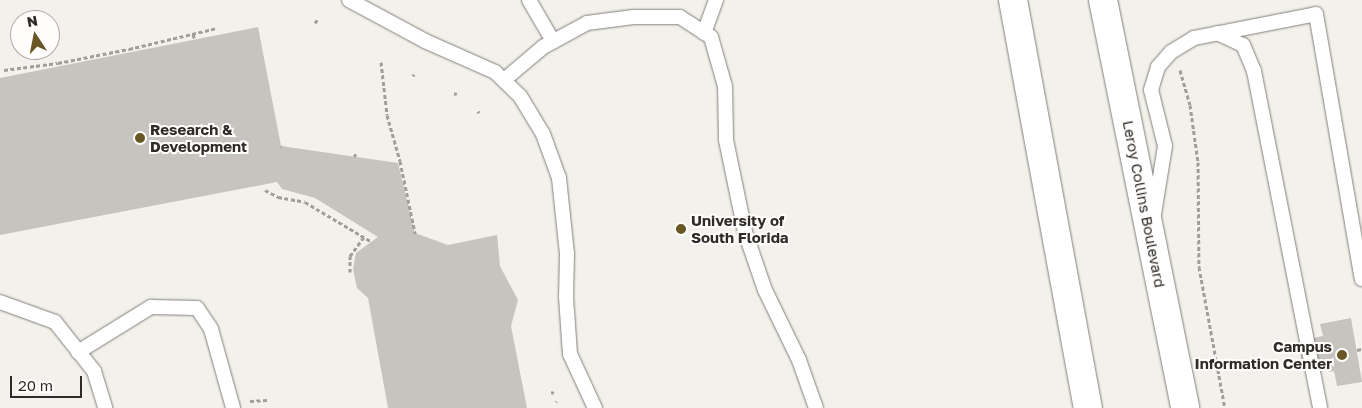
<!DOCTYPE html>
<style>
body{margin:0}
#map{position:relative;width:1362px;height:408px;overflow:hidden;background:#f3f1eb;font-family:"Golos Text",sans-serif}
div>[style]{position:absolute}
.building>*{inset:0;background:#c6c4bf}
.path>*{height:3px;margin-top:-1.5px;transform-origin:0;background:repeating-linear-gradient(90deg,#a09e9a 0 4px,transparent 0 6.5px)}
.roads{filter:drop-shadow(0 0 1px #81807b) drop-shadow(0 0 1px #81807b)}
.service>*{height:14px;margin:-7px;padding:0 7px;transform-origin:7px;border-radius:7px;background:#fff}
.tertiary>*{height:28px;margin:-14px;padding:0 14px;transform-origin:14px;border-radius:14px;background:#fff}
.dots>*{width:14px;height:14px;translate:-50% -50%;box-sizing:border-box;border:2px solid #fffefc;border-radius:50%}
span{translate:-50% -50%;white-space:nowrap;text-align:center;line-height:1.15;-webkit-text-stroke:4px #fffefc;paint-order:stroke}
.poi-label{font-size:15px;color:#2d2c2a;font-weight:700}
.left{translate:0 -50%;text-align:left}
.right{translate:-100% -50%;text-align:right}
.street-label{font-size:15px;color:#2d2c2a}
.north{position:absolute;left:10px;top:10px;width:50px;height:50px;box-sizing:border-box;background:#fffefc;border:1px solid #abaaa8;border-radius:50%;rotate:349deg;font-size:14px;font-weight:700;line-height:20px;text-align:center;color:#2d2c2a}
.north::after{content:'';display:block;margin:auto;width:18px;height:22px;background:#685624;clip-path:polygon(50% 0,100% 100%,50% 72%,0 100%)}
.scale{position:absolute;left:10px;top:376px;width:72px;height:22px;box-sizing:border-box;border:2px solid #2d2c2a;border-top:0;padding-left:6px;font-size:15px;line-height:18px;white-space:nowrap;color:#2d2c2a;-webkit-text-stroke:4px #fffefc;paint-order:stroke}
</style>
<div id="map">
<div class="building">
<div style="clip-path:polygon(258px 27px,281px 146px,398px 163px,415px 233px,448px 245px,497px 235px,500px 266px,518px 300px,511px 326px,527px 408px,388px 408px,368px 298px,357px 288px,353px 269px,356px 253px,378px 237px,315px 198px,282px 189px,277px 182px,0 235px,0 78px)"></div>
<div style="clip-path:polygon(1351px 318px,1362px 382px,1337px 386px,1334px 371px,1330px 372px,1327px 360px,1303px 365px,1298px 341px,1323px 336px,1320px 324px)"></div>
</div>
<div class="path">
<div style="left:315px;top:23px;width:4px;rotate:-56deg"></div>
<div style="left:193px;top:34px;width:6px;rotate:72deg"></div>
<div style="left:381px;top:62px;width:53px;rotate:83.5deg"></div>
<div style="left:387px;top:115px;width:48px;rotate:74.2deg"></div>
<div style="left:400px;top:161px;width:74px;rotate:78.2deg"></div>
<div style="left:4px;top:70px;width:54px;rotate:-7.4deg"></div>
<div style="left:58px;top:63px;width:72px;rotate:-11.2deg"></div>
<div style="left:129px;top:49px;width:90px;rotate:-13.4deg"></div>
<div style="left:1180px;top:70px;width:36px;rotate:74deg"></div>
<div style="left:1190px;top:105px;width:58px;rotate:82deg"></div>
<div style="left:1198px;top:162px;width:105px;rotate:89.5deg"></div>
<div style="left:1199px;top:267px;width:143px;rotate:79.6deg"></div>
<div style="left:413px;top:76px;width:2px;rotate:-63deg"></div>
<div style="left:454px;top:94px;width:3px;rotate:-18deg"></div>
<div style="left:478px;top:111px;width:2px;rotate:63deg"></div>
<div style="left:281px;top:146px;width:1px;rotate:45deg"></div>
<div style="left:354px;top:154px;width:3px;rotate:45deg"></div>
<div style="left:265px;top:190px;width:15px;rotate:28deg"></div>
<div style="left:278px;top:197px;width:27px;rotate:10deg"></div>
<div style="left:305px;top:202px;width:78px;rotate:30.8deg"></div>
<div style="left:350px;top:272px;width:16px;rotate:-90deg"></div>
<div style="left:350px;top:256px;width:24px;rotate:-54deg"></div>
<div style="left:1357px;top:350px;width:5px;rotate:-11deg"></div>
<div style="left:551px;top:392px;width:3px;rotate:18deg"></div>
<div style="left:250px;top:401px;width:17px;rotate:-3deg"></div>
<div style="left:556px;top:402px;width:1px;rotate:-45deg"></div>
</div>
<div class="roads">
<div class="service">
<div style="left:349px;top:0;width:86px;rotate:28.3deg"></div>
<div style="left:425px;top:41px;width:77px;rotate:23.9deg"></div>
<div style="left:495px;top:72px;width:35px;rotate:44deg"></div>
<div style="left:520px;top:96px;width:44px;rotate:58.8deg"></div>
<div style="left:543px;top:134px;width:47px;rotate:70deg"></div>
<div style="left:559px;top:178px;width:76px;rotate:84deg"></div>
<div style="left:567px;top:254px;width:43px;rotate:91.3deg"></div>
<div style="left:566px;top:297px;width:57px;rotate:86deg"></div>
<div style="left:570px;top:354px;width:60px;rotate:65.2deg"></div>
<div style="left:529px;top:0;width:48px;rotate:59.7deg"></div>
<div style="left:704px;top:33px;width:35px;rotate:-70deg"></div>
<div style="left:1217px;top:33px;width:29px;rotate:25deg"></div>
<div style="left:1243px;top:45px;width:28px;rotate:67deg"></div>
<div style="left:1254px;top:71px;width:343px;rotate:78.9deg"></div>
<div style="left:504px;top:80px;width:51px;rotate:-40.2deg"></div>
<div style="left:543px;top:47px;width:50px;rotate:-28.6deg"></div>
<div style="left:587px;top:23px;width:47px;rotate:-7.3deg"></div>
<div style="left:634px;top:17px;width:46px"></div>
<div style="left:680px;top:17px;width:37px;rotate:33deg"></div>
<div style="left:711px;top:37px;width:51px;rotate:74.1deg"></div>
<div style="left:725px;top:86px;width:54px;rotate:88.9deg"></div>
<div style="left:726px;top:140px;width:94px;rotate:78.3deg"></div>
<div style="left:745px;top:232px;width:61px;rotate:71deg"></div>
<div style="left:765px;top:290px;width:78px;rotate:64.1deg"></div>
<div style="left:799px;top:360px;width:51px;rotate:70.5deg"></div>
<div style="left:1154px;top:214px;width:69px;rotate:-80.8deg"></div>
<div style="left:1165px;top:146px;width:58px;rotate:-104deg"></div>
<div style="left:1151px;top:90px;width:24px;rotate:-73deg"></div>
<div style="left:1158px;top:67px;width:20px;rotate:-49deg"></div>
<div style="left:1171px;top:52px;width:27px;rotate:-31deg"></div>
<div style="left:1194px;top:38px;width:124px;rotate:-11.1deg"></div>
<div style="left:1316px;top:14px;width:269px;rotate:80.2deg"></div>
<div style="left:0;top:302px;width:59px;rotate:20deg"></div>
<div style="left:55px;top:322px;width:63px;rotate:51.5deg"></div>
<div style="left:94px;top:371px;width:39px;rotate:73deg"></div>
<div style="left:78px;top:352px;width:86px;rotate:-31.7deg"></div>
<div style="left:151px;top:307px;width:46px;rotate:1.2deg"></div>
<div style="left:197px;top:308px;width:25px;rotate:56deg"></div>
<div style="left:211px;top:329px;width:82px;rotate:74.4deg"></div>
</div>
<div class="tertiary">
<div style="left:1013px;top:0;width:415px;rotate:79.6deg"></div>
<div style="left:1103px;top:0;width:416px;rotate:78.6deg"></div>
</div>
</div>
<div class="dots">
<div style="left:140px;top:138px;background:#685624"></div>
<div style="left:681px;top:229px;background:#685624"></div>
<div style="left:1342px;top:355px;background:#685624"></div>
</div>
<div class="poi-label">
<span class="left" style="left:150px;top:138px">Research &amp;<br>Development</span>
<span class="left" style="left:691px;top:229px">University of<br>South Florida</span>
<span class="right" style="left:1332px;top:355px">Campus<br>Information Center</span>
</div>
<div class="street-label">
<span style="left:1144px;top:204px;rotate:79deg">Leroy Collins Boulevard</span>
</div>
<div class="north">N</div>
<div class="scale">20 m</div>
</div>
